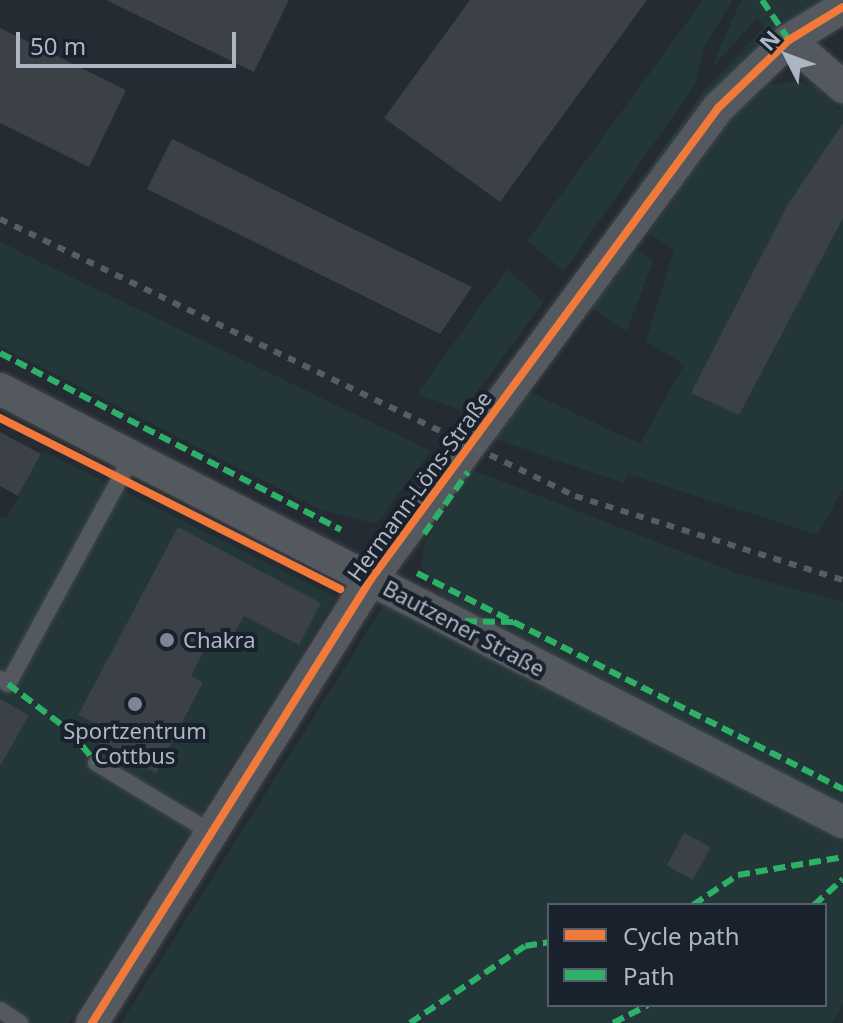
<!DOCTYPE html>
<meta charset="utf-8">
<style>
body{margin:0}
#map{position:relative;width:843px;height:1023px;overflow:hidden;background:#252b32;font-family:"Noto Sans",sans-serif}
div>[style]{position:absolute}
.green>*{inset:0;background:#233638}
.building>*{inset:0;background:#3c4147;transform-origin:0 0}
.roads{filter:drop-shadow(0 0 2px #42474c) drop-shadow(0 0 2px #42474c)}
.lane>*{height:16px;margin:-8px;padding:0 8px;transform-origin:8px;border-radius:8px;background:#545960}
.street>*{height:32px;margin:-16px;padding:0 16px;transform-origin:16px;border-radius:16px;background:#545960}
.rail>*{height:6px;margin-top:-3px;transform-origin:0;background:repeating-linear-gradient(90deg,#585d64 0 8px,transparent 0 16px)}
.quiet>*{height:6px;margin-top:-3px;transform-origin:0;background:repeating-linear-gradient(90deg,#2db169 0 12px,transparent 0 18px)}
.cycleway>*{height:8px;margin:-4px;padding:0 4px;transform-origin:4px;border-radius:4px;background:#f17a3a}
.dots>*{width:22px;height:22px;translate:-50% -50%;box-sizing:border-box;border:4px solid #19212c;border-radius:50%}
span{translate:-50% -50%;white-space:nowrap;text-align:center;line-height:1.15;-webkit-text-stroke:8px #19212c;paint-order:stroke}
.street-label{font-size:22px;color:#adb7c4}
.poi-label{font-size:22px;color:#adb7c4}
.left{translate:0 -50%;text-align:left}
.legend{position:absolute;left:547px;top:903px;width:280px;height:104px;box-sizing:border-box;background:#19212c;border:2px solid #545d69;margin:0;padding:10px 14px;list-style:none;font-size:24px;color:#adb7c4}
.legend li{display:flex;align-items:center;gap:16px;height:40px}
.legend b{width:40px;border:2px solid #545d69}
.north{position:absolute;left:747px;top:16px;width:80px;height:80px;-webkit-text-stroke:6px #19212c;paint-order:stroke;rotate:312deg;font-size:22px;font-weight:700;line-height:32px;text-align:center;color:#adb7c4}
.north::after{content:'';display:block;margin:auto;width:28px;height:36px;background:#adb7c4;clip-path:polygon(50% 0,100% 100%,50% 72%,0 100%)}
.scale{position:absolute;left:16px;top:32px;width:220px;height:36px;box-sizing:border-box;border:4px solid #adb7c4;border-top:0;padding-left:10px;font-size:24px;line-height:28px;white-space:nowrap;color:#adb7c4;-webkit-text-stroke:6px #19212c;paint-order:stroke}
</style>
<div id="map">
<div class="green">
<div style="clip-path:polygon(703px 0,733px 0,705px 45px,695px 85px,564px 271px,527px 241px)"></div>
<div style="clip-path:polygon(741px 0,829px 0,773px 34px,711px 97px,572px 280px,704px 90px,765px 26px,757px 18px,711px 69px)"></div>
<div style="clip-path:polygon(795px 81px,816px 86px,838px 109px,843px 102px,843px 489px,818px 535px,628px 474px,624px 483px,493px 438px,530px 392px,640px 444px,684px 365px,646px 341px,674px 250px,649px 233px,729px 118px,769px 85px)"></div>
<div style="clip-path:polygon(0 241px,26px 255px,431px 451px,376px 524px,321px 510px,0 346px)"></div>
<div style="clip-path:polygon(635px 248px,653px 261px,627px 331px,590px 308px)"></div>
<div style="clip-path:polygon(507px 269px,544px 302px,463px 411px,417px 394px)"></div>
<div style="clip-path:polygon(43px 451px,336px 597px,69px 1023px,0 1023px,0 516px,6px 519px)"></div>
<div style="clip-path:polygon(473px 470px,736px 573px,843px 602px,843px 805px,443px 599px,421px 565px,426px 539px)"></div>
<div style="clip-path:polygon(evenodd,384px 605px,843px 840px,843px 1003px,832px 1023px,121px 1023px,384px 605px,549px 905px,825px 905px,825px 1005px,549px 1005px,549px 905px)"></div>
</div>
<div class="building">
<div style="clip-path:polygon(106px 0,289px 0,254px 72px)"></div>
<div style="clip-path:polygon(470px 0,647px 0,500px 202px,384px 118px)"></div>
<div style="clip-path:polygon(0 28px,126px 90px,89px 167px,0 123px)"></div>
<div style="clip-path:polygon(843px 123px,843px 218px,739px 415px,691px 393px,788px 204px)"></div>
<div style="clip-path:polygon(172px 139px,331px 218px,472px 287px,440px 334px,307px 268px,147px 189px)"></div>
<div style="clip-path:polygon(0 432px,41px 454px,18px 496px,0 486px)"></div>
<div style="clip-path:polygon(178px 527px,321px 603px,299px 645px,244px 616px,234px 634px,209px 641px,191px 676px,203px 682px,156px 773px,87px 737px,94px 723px,78px 715px)"></div>
<div style="clip-path:polygon(0 699px,29px 715px,0 766px)"></div>
<div style="left:684px;top:833px;width:30px;height:37px;rotate:28deg"></div>
</div>
<div class="roads">
<div class="lane">
<div style="left:0;top:679px;width:9px;rotate:32deg"></div>
<div style="left:8px;top:684px;width:257px;rotate:-61.4deg"></div>
<div style="left:96px;top:763px;width:135px;rotate:31.1deg"></div>
<div style="left:0;top:1010px;width:24px;rotate:33deg"></div>
</div>
<div class="street">
<div style="left:789px;top:40px;width:72px;rotate:41deg"></div>
<div style="left:0;top:389px;width:948px;rotate:27.19deg"></div>
<div style="left:92px;top:1023px;width:524px;rotate:-57.86deg"></div>
<div style="left:371px;top:579px;width:585px;rotate:-53.62deg"></div>
<div style="left:718px;top:108px;width:98px;rotate:-43.8deg"></div>
<div style="left:789px;top:40px;width:63px;rotate:-31.4deg"></div>
</div>
</div>
<div class="rail">
<div style="left:0;top:219px;width:638px;rotate:25.72deg"></div>
<div style="left:575px;top:496px;width:281px;rotate:17.4deg"></div>
</div>
<div class="quiet">
<div style="left:762px;top:0;width:48px;rotate:56deg"></div>
<div style="left:0;top:353px;width:384px;rotate:27.4deg"></div>
<div style="left:424px;top:534px;width:76px;rotate:-54.6deg"></div>
<div style="left:417px;top:573px;width:478px;rotate:26.9deg"></div>
<div style="left:447px;top:621px;width:69px;rotate:0.8deg"></div>
<div style="left:8px;top:684px;width:79px;rotate:37.3deg"></div>
<div style="left:71px;top:732px;width:40px;rotate:51deg"></div>
<div style="left:693px;top:905px;width:54px;rotate:-33.7deg"></div>
<div style="left:738px;top:875px;width:107px;rotate:-9.7deg"></div>
<div style="left:814px;top:905px;width:39px;rotate:-42deg"></div>
<div style="left:410px;top:1023px;width:138px;rotate:-33.8deg"></div>
<div style="left:525px;top:946px;width:24px;rotate:-9deg"></div>
<div style="left:613px;top:1023px;width:39px;rotate:-27deg"></div>
</div>
<div class="cycleway">
<div style="left:0;top:418px;width:381px;rotate:26.7deg"></div>
<div style="left:92px;top:1023px;width:524px;rotate:-57.86deg"></div>
<div style="left:371px;top:579px;width:585px;rotate:-53.62deg"></div>
<div style="left:718px;top:108px;width:98px;rotate:-43.8deg"></div>
<div style="left:789px;top:40px;width:63px;rotate:-31.4deg"></div>
</div>
<div class="dots">
<div style="left:167px;top:640px;background:#7d8691"></div>
<div style="left:135px;top:704px;background:#7d8691"></div>
</div>
<div class="street-label">
<span style="left:419px;top:486px;rotate:-54deg">Hermann-Löns-Straße</span>
<span style="left:464px;top:628px;rotate:28deg">Bautzener Straße</span>
</div>
<div class="poi-label">
<span class="left" style="left:183px;top:640px">Chakra</span>
<span style="left:135px;top:743px">Sportzentrum<br>Cottbus</span>
</div>
<ul class="legend">
<li><b style="height:10px;background:#f17a3a"></b>Cycle path</li>
<li><b style="height:10px;background:#2db169"></b>Path</li>
</ul>
<div class="north">N</div>
<div class="scale">50 m</div>
</div>
